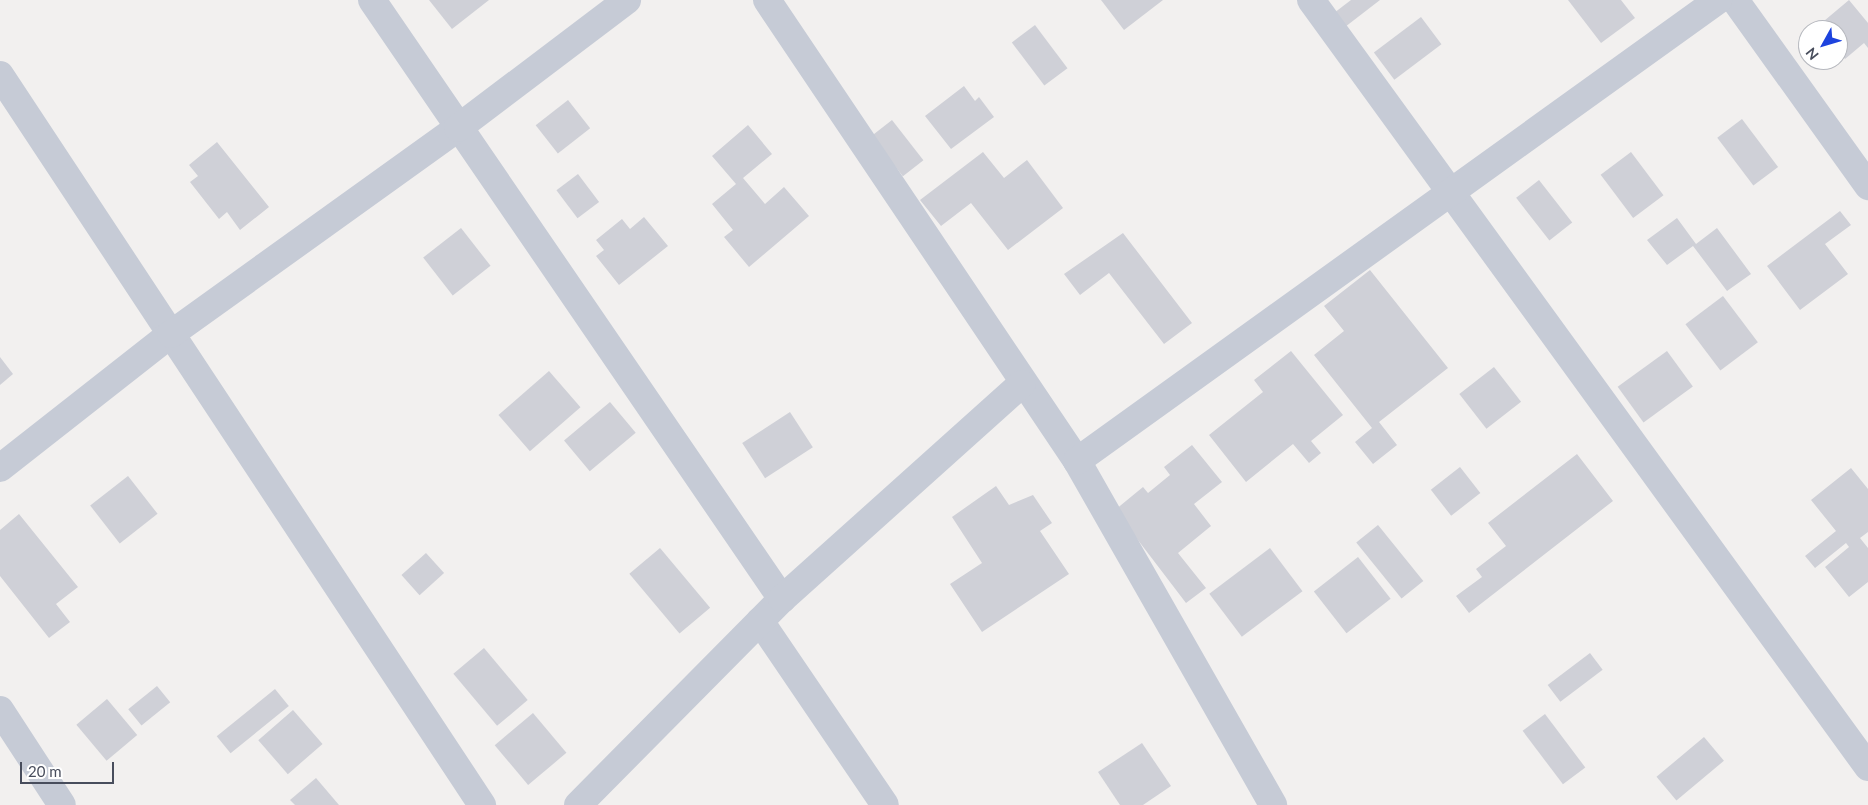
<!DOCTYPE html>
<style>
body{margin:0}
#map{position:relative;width:1868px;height:805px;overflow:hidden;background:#f2f0ef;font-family:Lato,sans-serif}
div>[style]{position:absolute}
.building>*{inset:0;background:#cfd0d7;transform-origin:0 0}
.minor>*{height:28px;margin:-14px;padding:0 14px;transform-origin:14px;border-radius:14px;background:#c6cbd6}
span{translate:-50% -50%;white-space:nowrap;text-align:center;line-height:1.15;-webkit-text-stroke:5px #fff;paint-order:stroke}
.north{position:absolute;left:1798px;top:20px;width:50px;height:50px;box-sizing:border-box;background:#fff;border:1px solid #b6b8be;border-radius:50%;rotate:231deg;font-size:14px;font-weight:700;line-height:20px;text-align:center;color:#484d5c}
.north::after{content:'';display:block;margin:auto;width:18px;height:22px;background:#1d43de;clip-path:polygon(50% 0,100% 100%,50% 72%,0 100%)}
.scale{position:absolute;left:20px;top:762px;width:94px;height:22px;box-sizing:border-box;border:2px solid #484d5c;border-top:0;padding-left:6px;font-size:15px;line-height:18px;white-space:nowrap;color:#484d5c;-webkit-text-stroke:4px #fff;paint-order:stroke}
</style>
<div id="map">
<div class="building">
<div style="clip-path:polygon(429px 0,489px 0,452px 29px)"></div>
<div style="clip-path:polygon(1101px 0,1163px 0,1124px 30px)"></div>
<div style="clip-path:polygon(1351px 0,1380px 0,1345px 27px,1334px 13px)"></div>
<div style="clip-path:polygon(1568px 0,1621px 0,1635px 18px,1601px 43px)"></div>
<div style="clip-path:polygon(1849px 0,1868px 23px,1868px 48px,1864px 43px,1845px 59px,1838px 51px,1838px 30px,1821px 30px,1818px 26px)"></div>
<div style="left:1421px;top:17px;width:34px;height:59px;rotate:53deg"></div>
<div style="left:1035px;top:25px;width:54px;height:29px;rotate:53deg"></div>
<div style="clip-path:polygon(964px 86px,975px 101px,979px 97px,994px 117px,951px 149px,925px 116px)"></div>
<div style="left:568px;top:100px;width:36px;height:41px;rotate:52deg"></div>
<div style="left:1742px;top:119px;width:60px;height:31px;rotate:53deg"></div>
<div style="left:892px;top:120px;width:51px;height:26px;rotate:52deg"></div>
<div style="clip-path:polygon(748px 125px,772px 154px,743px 178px,765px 204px,784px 187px,809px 216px,749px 267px,724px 237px,733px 230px,712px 204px,736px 184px,712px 156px)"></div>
<div style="clip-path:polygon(217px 142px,269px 207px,240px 230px,227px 212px,219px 219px,190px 182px,198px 176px,189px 165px)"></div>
<div style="clip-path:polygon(983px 152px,1004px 178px,1027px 160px,1063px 208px,1008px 250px,971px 203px,941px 226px,920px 200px)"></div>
<div style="left:1631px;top:152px;width:54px;height:38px;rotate:53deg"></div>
<div style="left:578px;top:174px;width:35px;height:27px;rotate:53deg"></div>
<div style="left:1539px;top:180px;width:54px;height:29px;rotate:52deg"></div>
<div style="clip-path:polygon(1840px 211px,1851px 225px,1825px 244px,1848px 274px,1800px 310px,1767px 266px)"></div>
<div style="clip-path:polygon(644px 217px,668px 246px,619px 285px,596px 256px,604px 250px,596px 240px,622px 219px,630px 229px)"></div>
<div style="clip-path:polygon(1677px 218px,1696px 244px,1717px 228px,1751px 274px,1727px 291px,1693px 246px,1667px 265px,1647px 240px)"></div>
<div style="left:461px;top:228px;width:48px;height:48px;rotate:52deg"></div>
<div style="clip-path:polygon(1123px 233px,1192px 323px,1164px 344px,1109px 273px,1080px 295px,1064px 274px)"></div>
<div style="clip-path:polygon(1370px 270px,1448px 368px,1379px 422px,1397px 445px,1373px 464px,1355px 442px,1372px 428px,1314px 355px,1344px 331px,1324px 306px)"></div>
<div style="left:1723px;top:296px;width:58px;height:47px;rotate:53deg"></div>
<div style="clip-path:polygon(1291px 351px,1343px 415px,1311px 441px,1321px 453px,1309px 463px,1293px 444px,1246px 482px,1209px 435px,1263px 392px,1254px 380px)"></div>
<div style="left:1667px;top:351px;width:44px;height:61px;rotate:54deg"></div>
<div style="clip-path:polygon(0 357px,13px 374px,0 385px)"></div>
<div style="left:1494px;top:367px;width:44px;height:44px;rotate:52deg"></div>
<div style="left:549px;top:371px;width:48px;height:67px;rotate:49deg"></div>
<div style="left:610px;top:402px;width:40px;height:60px;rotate:50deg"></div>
<div style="left:790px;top:412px;width:42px;height:57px;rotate:57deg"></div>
<div style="clip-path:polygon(1192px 445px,1222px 482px,1194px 504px,1211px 526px,1178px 553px,1206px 588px,1186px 603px,1115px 510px,1143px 487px,1148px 493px,1170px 475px,1164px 467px)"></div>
<div style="clip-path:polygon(1577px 454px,1613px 501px,1469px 613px,1456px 596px,1482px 577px,1476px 569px,1506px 546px,1488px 523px)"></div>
<div style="left:1460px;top:467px;width:33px;height:37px;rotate:52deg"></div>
<div style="clip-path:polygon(1851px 468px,1868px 489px,1868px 532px,1860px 538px,1868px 548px,1868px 582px,1849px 597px,1825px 567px,1849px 547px,1846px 543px,1815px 568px,1805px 556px,1836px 531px,1811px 500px)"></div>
<div style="left:128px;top:476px;width:48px;height:48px;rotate:52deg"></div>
<div style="clip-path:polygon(996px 486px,1009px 505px,1033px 495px,1052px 523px,1040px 531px,1069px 574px,982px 632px,950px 584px,982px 563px,952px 517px)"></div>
<div style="clip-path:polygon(19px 514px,78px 587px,56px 604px,70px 622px,49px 638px,0 576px,0 530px)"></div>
<div style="left:1378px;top:525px;width:72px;height:28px;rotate:51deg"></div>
<div style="left:660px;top:548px;width:78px;height:40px;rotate:50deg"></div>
<div style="left:1270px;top:548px;width:54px;height:76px;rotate:53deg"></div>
<div style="left:426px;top:553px;width:27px;height:33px;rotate:48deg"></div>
<div style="left:1358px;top:557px;width:53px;height:56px;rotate:52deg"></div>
<div style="left:484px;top:648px;width:68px;height:40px;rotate:50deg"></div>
<div style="left:1590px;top:653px;width:21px;height:53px;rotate:53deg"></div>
<div style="left:157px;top:686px;width:21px;height:37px;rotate:51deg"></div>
<div style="left:275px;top:689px;width:22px;height:75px;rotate:51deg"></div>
<div style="left:107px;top:699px;width:47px;height:40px;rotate:50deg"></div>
<div style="left:293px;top:710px;width:45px;height:46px;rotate:49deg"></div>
<div style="left:533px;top:713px;width:52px;height:50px;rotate:50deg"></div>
<div style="left:1545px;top:714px;width:67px;height:28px;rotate:53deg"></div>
<div style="left:1704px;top:737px;width:31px;height:62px;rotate:50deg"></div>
<div style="clip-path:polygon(1142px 743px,1171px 786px,1143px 805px,1120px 805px,1098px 772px)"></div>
<div style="clip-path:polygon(316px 778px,339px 805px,295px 805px,290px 800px)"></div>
</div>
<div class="minor">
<div style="left:372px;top:0;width:726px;rotate:55.61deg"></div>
<div style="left:767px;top:0;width:556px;rotate:56.08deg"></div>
<div style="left:1077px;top:461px;width:396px;rotate:60.3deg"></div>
<div style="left:1311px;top:0;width:948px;rotate:54.01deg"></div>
<div style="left:1735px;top:0;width:229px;rotate:54.4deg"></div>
<div style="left:0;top:75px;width:875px;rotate:56.56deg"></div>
<div style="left:1077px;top:461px;width:790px;rotate:-35.72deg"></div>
<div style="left:0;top:468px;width:217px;rotate:-38.1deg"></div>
<div style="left:171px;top:334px;width:353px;rotate:-35.7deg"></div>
<div style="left:458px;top:128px;width:212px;rotate:-37.1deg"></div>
<div style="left:760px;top:621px;width:222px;rotate:55.8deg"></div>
<div style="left:0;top:710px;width:113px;rotate:56.9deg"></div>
<div style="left:578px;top:805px;width:290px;rotate:-45.3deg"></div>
<div style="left:782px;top:599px;width:322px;rotate:-41.9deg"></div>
</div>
<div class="north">N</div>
<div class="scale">20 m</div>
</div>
